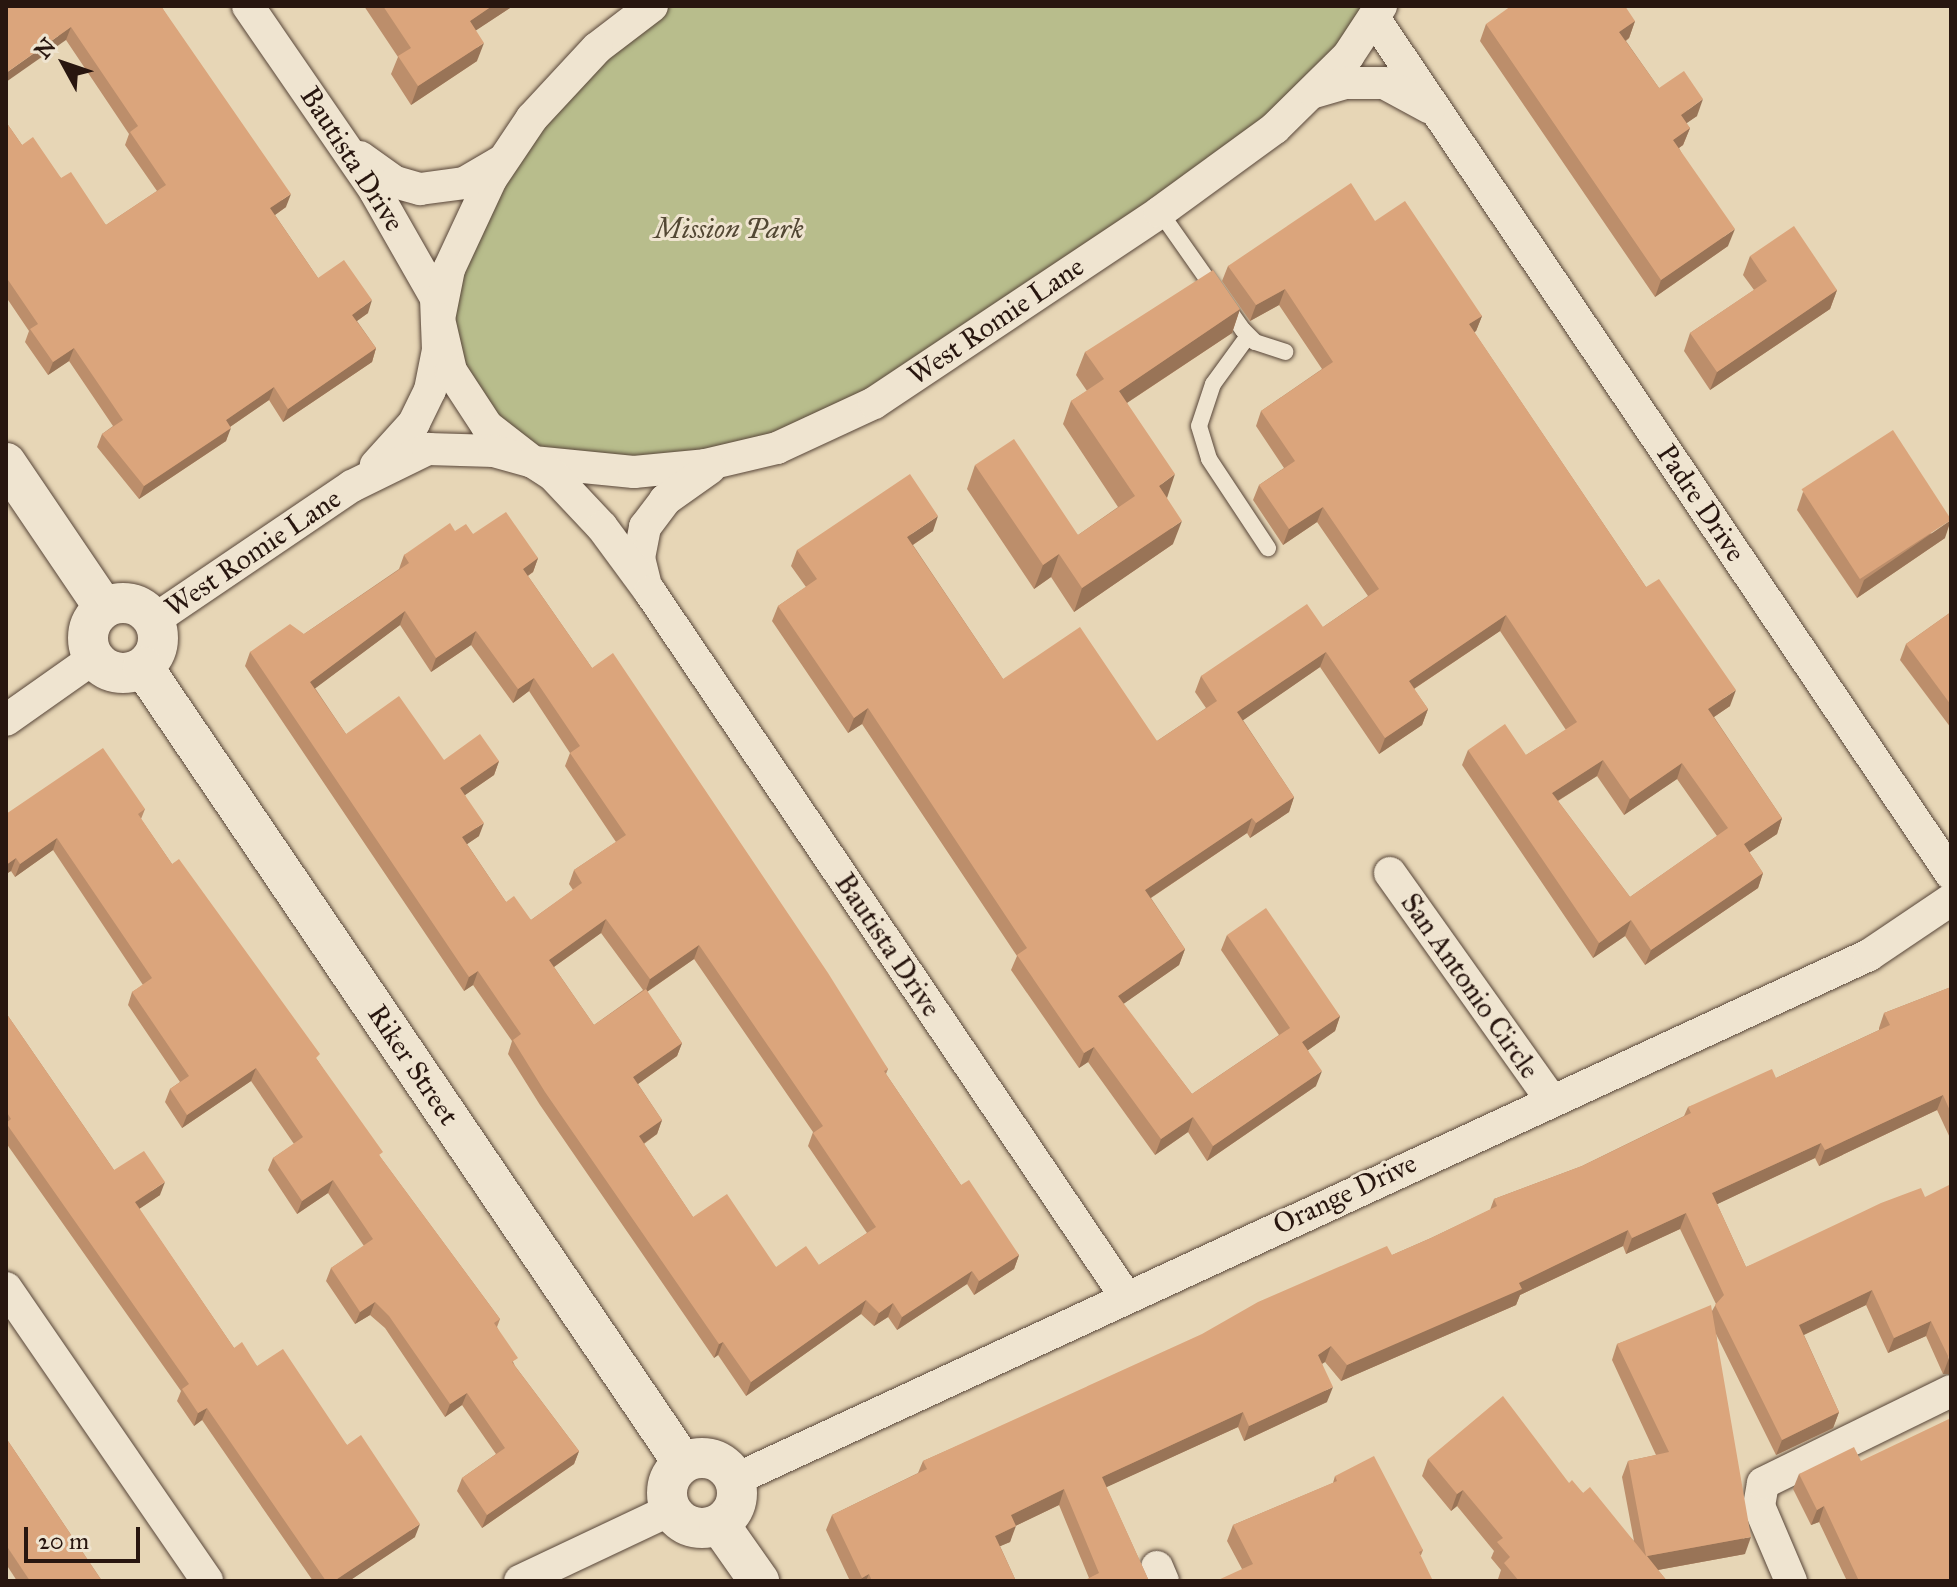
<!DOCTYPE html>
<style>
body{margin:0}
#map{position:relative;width:1957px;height:1587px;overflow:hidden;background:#e7d6b6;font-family:"IM FELL Great Primer",serif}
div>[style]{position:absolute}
.green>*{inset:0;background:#b8bd8c}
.roads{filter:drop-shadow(0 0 2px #584639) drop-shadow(0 0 2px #584639)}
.service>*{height:16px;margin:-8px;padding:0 8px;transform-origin:8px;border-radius:8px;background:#efe4d0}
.minor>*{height:32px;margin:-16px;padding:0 16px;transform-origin:16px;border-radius:16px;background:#efe4d0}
.tertiary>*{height:40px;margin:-20px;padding:0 20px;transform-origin:20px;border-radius:20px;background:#efe4d0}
.tertiary>.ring{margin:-20px;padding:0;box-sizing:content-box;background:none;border:40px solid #efe4d0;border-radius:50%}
.wall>*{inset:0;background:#bc8e6b}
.shaded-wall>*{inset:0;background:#997457}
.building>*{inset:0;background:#dba57c;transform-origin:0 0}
span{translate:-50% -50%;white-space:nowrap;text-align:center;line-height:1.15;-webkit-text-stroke:6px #efe4d0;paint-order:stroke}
.street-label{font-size:28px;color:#28160f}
.park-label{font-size:28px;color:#534834;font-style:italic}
.frame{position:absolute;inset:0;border:8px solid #28160f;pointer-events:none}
.north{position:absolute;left:24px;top:24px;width:80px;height:80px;-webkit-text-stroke:6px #efe4d0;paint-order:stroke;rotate:310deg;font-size:22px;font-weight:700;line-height:32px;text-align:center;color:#28160f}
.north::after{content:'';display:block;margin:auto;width:28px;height:36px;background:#28160f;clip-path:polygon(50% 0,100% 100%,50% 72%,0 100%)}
.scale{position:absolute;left:24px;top:1527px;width:116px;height:36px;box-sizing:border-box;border:4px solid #28160f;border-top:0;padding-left:10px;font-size:24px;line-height:28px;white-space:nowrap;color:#28160f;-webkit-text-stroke:6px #efe4d0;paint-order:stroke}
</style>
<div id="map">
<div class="green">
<div style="clip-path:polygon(652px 6px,1381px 6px,1314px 92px,823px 429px,587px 471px,487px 426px,442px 298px,491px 179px)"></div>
</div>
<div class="roads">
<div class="service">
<div style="left:1160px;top:212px;width:144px;rotate:54.9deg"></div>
<div style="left:1243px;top:330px;width:17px;rotate:45deg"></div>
<div style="left:1255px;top:342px;width:32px;rotate:18deg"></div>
<div style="left:1248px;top:336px;width:59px;rotate:126.1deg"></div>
<div style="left:1213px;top:384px;width:44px;rotate:108.4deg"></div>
<div style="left:1199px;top:426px;width:34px;rotate:73deg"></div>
<div style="left:1209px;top:459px;width:107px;rotate:56.5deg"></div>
</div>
<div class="minor">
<div style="left:248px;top:6px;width:224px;rotate:55.5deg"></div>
<div style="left:375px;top:191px;width:123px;rotate:60.3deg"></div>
<div style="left:436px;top:298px;width:52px;rotate:87.8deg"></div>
<div style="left:438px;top:350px;width:41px;rotate:101.3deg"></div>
<div style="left:430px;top:390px;width:37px;rotate:116deg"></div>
<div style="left:414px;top:423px;width:57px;rotate:132.1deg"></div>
<div style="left:652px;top:6px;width:69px;rotate:142.6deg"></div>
<div style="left:597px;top:48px;width:96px;rotate:132.9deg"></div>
<div style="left:532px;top:118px;width:73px;rotate:123.9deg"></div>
<div style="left:491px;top:179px;width:99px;rotate:115deg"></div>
<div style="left:449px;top:269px;width:51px;rotate:101.3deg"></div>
<div style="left:439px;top:319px;width:53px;rotate:77deg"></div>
<div style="left:451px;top:371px;width:66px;rotate:56.8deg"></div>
<div style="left:487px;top:426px;width:58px;rotate:38deg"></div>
<div style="left:533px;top:462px;width:101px;rotate:5.7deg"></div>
<div style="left:634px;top:472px;width:71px;rotate:-5.6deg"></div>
<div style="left:705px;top:465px;width:74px;rotate:-13.3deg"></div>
<div style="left:777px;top:448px;width:107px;rotate:-24.9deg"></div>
<div style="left:874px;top:403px;width:344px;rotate:-33.7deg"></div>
<div style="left:1160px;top:212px;width:142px;rotate:-36.1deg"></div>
<div style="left:1275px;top:128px;width:103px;rotate:-44.6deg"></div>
<div style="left:1348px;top:56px;width:60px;rotate:-56.6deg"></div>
<div style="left:1374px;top:18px;width:1032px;rotate:56.02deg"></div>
<div style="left:1314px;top:92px;width:33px;rotate:-16deg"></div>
<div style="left:1346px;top:83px;width:38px"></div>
<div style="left:1384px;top:83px;width:52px;rotate:28.5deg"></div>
<div style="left:360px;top:157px;width:43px;rotate:35.5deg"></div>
<div style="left:395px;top:182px;width:26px;rotate:16deg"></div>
<div style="left:420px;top:189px;width:44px;rotate:-7.8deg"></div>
<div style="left:464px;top:183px;width:44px;rotate:-30.1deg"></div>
<div style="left:645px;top:582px;width:25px;rotate:-104deg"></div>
<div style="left:639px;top:558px;width:32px;rotate:-79deg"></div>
<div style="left:645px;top:527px;width:34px;rotate:-53deg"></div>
<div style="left:665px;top:500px;width:55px;rotate:-35.4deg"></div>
<div style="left:154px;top:620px;width:239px;rotate:-34.1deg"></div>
<div style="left:352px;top:486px;width:85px;rotate:-26deg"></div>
<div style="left:428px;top:449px;width:66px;rotate:1.7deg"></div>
<div style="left:494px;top:451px;width:41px;rotate:15.8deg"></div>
<div style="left:533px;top:462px;width:24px;rotate:33deg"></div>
<div style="left:553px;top:475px;width:71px;rotate:46.7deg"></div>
<div style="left:602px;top:527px;width:81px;rotate:53.6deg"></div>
<div style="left:650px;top:592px;width:851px;rotate:55.97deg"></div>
<div style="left:6px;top:720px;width:108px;rotate:-35.2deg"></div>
<div style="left:1390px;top:873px;width:276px;rotate:54.6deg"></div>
<div style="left:6px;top:1288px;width:355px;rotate:55.5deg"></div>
<div style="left:734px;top:1480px;width:1251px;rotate:-24.82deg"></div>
<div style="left:1869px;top:955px;width:99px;rotate:-33.9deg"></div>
<div style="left:1157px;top:1567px;width:15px;rotate:67deg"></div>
<div style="left:520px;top:1581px;width:166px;rotate:-25.3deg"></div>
<div style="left:1791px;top:1581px;width:82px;rotate:-113.1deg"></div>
<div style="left:1759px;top:1506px;width:23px;rotate:-80deg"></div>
<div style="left:1763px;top:1483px;width:209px;rotate:-26.1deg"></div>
</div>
<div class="tertiary">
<div style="left:6px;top:463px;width:175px;rotate:55.9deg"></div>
<div class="ring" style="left:88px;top:603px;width:30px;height:30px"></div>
<div style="left:143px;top:667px;width:962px;rotate:55.85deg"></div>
<div class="ring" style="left:667px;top:1458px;width:30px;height:30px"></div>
<div style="left:719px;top:1524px;width:70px;rotate:54.9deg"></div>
</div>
</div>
<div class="wall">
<div style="clip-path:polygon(6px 6px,161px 6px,286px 207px,275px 215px,318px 278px,368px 313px,357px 321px,376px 348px,372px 362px,283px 422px,269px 400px,230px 427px,226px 441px,139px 499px,97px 447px,102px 434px,113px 426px,69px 361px,48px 375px,25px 342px,29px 331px,6px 297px,6px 122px,22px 145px,61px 178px,106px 225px,157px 191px,125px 145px,129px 134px,66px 40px)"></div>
<div style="clip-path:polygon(364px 6px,513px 6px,476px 30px,477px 61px,411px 105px,391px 74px,398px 57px)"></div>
<div style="clip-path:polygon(1635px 21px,1629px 38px,1626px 41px,1659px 88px,1697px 116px,1686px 123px,1690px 128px,1683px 145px,1679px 148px,1728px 246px,1655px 297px,1480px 41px,1486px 24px)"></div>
<div style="clip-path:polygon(evenodd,1375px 221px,1482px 316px,1476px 331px,1474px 332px,1646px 587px,1730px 706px,1714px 717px,1782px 818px,1777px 834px,1749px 852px,1763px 873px,1758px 888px,1645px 965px,1625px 936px,1593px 958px,1462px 765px,1468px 750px,1526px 755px,1566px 730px,1500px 631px,1414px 689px,1428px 709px,1422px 725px,1379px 754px,1320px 667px,1243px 720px,1294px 797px,1289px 812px,1250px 838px,1247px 833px,1151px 898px,1185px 949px,1179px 965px,1123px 1004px,1192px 1094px,1279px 1035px,1221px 950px,1227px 935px,1340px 1016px,1335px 1031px,1308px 1050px,1316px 1086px,1207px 1161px,1188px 1132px,1155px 1155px,1088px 1062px,1079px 1068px,1011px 970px,1017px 956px,862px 724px,848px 733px,772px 621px,778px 606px,806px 587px,791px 566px,797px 550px,933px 531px,913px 545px,1003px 679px,1157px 741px,1206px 708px,1195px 692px,1201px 676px,1323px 627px,1368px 596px,1317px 522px,1283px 545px,1253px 500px,1259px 485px,1284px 468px,1256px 426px,1261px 411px,1322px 369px,1279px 305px,1250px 321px,1222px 281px,1228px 266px,1375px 221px,1597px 776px,1624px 815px,1677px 779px,1717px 836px,1630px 897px,1558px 801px,1597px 776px)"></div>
<div style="clip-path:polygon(1750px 256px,1837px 290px,1830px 309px,1710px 390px,1684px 351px,1690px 333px,1754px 290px,1743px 275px)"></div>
<div style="clip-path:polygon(1240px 309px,1232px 333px,1127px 403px,1167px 498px,1173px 544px,1074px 612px,1051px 577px,1034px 589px,967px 489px,975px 465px,1078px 535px,1118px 507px,1063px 424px,1071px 401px,1087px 391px,1076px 375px,1085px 352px)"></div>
<div style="clip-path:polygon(1803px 492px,1945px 538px,1857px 598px,1797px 510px)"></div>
<div style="clip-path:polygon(evenodd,455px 531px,473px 534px,538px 558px,533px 572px,528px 576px,592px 668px,888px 1069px,886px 1074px,961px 1185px,1019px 1255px,1014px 1269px,974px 1295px,967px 1284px,897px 1330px,888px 1317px,874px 1326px,861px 1314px,746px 1396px,718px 1355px,714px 1358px,540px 1105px,508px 1054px,512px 1041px,473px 985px,464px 991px,245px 666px,250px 652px,304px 634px,399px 569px,404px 555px,455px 531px,400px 625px,431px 672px,471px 645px,513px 703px,529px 691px,570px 753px,565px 766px,616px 842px,574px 870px,569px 884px,573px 890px,531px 920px,506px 902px,467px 844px,479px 836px,465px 795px,494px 775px,499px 761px,444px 760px,346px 734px,315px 688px,400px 625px,455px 531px,601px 933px,643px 990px,594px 1025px,554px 967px,601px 933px,455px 531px,694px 959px,813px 1132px,808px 1146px,867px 1233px,819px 1265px,776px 1267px,693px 1217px,644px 1144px,657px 1134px,662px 1120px,638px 1084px,677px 1056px,682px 1043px,647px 992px,694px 959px)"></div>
<div style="clip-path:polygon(1951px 612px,1951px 728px,1900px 660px,1906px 644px)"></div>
<div style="clip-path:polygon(145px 809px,141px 819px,172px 864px,318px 1061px,381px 1158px,500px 1319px,497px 1327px,515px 1366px,579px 1451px,574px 1464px,482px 1528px,457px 1491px,462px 1478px,496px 1454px,462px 1405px,445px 1417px,385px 1328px,370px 1315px,355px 1324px,326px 1281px,331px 1268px,364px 1246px,328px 1193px,297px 1214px,268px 1170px,273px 1158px,294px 1144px,251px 1081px,182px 1128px,165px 1102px,170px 1089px,180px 1082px,128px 1005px,132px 992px,143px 985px,53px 850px,15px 877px,11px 871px,6px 874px,6px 814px)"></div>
<div style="clip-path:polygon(1951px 987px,1951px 1140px,1937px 1110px,1819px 1166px,1815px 1158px,1717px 1204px,1746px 1267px,1925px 1197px,1951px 1374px,1943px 1374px,1926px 1336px,1888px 1353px,1866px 1305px,1804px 1335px,1839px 1412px,1833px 1428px,1776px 1455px,1716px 1334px,1745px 1554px,1658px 1570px,1667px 1581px,1499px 1581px,1498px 1579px,1501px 1570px,1491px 1558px,1494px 1551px,1457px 1506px,1451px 1511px,1422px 1476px,1428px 1459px,1569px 1483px,1583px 1493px,1634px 1541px,1622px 1477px,1628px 1461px,1656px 1455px,1612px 1360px,1617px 1344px,1712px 1311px,1716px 1304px,1680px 1229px,1626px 1254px,1623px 1246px,1520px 1295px,1516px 1305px,1341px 1381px,1325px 1362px,1322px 1363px,1327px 1402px,1244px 1441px,1238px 1427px,1106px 1487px,1149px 1581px,1089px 1578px,1059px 1505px,1015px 1526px,1010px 1542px,1000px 1546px,1016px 1581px,850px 1581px,826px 1530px,832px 1515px,918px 1473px,923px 1461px,1431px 1238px,1490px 1210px,1494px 1199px,1582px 1166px,1684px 1116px,1688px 1107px,1776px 1078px,1879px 1030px,1879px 1028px,1884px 1013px)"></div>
<div style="clip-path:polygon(6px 1013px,114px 1170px,160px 1195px,139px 1209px,234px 1348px,257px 1366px,347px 1445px,415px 1537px,349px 1581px,313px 1581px,202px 1420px,194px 1426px,177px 1401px,181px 1391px,6px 1143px)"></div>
<div style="clip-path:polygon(6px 1438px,102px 1581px,17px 1581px,6px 1564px)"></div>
<div style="clip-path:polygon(1861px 1461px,1951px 1581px,1847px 1581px,1819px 1522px,1811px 1525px,1793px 1489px,1799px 1474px)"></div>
<div style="clip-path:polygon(1335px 1476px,1423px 1550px,1421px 1555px,1242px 1569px,1227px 1541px,1233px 1525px,1333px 1483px)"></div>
</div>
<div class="shaded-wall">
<div style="clip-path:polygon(492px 6px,513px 6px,463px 39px,470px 21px)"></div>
<div style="clip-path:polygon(1635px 21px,1629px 38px,1613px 49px,1619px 32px)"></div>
<div style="clip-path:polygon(71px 27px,66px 40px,6px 82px,6px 73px)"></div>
<div style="clip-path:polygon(484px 43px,477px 61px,411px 105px,418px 86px)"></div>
<div style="clip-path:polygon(1703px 99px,1697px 116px,1674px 132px,1681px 115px)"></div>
<div style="clip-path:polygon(1690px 128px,1683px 145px,1666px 157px,1673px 140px)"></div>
<div style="clip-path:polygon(291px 194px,286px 207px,265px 222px,270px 208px)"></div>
<div style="clip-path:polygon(1735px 229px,1728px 246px,1655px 297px,1661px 280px)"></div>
<div style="clip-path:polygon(1285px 289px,1279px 305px,1250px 321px,1256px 305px)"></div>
<div style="clip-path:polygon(1837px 290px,1830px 309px,1710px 390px,1717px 372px)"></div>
<div style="clip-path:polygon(372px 300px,368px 313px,347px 328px,352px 315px)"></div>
<div style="clip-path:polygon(1240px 309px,1232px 333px,1110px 414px,1119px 391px)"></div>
<div style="clip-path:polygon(1482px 316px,1476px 331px,1463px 340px,1469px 324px)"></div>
<div style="clip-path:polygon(74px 348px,69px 361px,48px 375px,53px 362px)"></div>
<div style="clip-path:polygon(376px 348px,372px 362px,283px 422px,288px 409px)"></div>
<div style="clip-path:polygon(274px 387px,269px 400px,221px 433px,226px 420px)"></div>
<div style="clip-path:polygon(231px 428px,226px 441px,139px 499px,144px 486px)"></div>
<div style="clip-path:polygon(1175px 474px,1167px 498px,1159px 486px)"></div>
<div style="clip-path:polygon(1323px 507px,1317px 522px,1283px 545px,1289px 529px)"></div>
<div style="clip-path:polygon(938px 516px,933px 531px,902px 552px,907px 537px)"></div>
<div style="clip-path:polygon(1951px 520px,1945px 538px,1857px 598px,1864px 580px)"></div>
<div style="clip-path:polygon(1182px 521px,1173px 544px,1074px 612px,1082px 588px)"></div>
<div style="clip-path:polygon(1059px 554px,1051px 577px,1034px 589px,1043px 565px)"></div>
<div style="clip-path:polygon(538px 558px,533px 572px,518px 582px,523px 569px)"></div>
<div style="clip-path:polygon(405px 611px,400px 625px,305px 696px,310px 682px)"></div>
<div style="clip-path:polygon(1506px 615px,1500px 631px,1403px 696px,1409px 681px)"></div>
<div style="clip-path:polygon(476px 631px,471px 645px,431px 672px,436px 658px)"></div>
<div style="clip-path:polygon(1326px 652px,1320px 667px,1232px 728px,1237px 712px)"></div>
<div style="clip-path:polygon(534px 678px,529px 691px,513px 703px,518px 689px)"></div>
<div style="clip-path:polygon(1736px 690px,1730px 706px,1702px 725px,1708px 709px)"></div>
<div style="clip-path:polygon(868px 708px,862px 724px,848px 733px,854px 718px)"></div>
<div style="clip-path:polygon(1428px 709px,1422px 725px,1379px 754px,1385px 738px)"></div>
<div style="clip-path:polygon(1603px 760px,1597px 776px,1546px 808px,1552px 793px)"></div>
<div style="clip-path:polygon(499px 761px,494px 775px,455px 802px,460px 788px)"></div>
<div style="clip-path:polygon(1682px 763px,1677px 779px,1624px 815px,1630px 799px)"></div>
<div style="clip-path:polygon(1294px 797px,1289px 812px,1250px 838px,1256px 823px)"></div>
<div style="clip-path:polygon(1252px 818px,1247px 833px,1140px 905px,1145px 890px)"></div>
<div style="clip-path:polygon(1782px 818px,1777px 834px,1738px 860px,1744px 844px)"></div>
<div style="clip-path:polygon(484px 823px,479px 836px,457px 851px,462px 837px)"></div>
<div style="clip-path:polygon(57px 838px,53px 850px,15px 877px,20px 864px)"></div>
<div style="clip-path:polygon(16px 858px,11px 871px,6px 874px,6px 865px)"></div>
<div style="clip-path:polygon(1763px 873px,1758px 888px,1645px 965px,1651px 950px)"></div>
<div style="clip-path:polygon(606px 919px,601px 933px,544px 974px,549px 960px)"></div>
<div style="clip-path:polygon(1631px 920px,1625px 936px,1593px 958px,1599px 943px)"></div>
<div style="clip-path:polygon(699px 945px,694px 959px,645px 993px,650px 979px)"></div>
<div style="clip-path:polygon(1185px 949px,1179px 965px,1112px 1012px,1118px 996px)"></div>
<div style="clip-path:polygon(478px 971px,473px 985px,464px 991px,469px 977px)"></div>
<div style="clip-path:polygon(1340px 1016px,1335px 1031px,1297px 1058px,1302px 1042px)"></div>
<div style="clip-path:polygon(682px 1043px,677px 1056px,628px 1091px,633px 1077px)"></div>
<div style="clip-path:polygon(1094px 1047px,1088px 1062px,1079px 1068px,1084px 1053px)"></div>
<div style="clip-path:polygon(256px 1068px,251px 1081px,182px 1128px,187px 1115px)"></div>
<div style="clip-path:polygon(1322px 1071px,1316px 1086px,1207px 1161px,1213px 1146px)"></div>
<div style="clip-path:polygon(1943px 1095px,1937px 1110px,1819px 1166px,1825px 1150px)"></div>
<div style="clip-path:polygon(1193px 1117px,1188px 1132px,1155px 1155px,1161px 1139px)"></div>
<div style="clip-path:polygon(662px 1120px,657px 1134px,634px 1150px,639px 1136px)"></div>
<div style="clip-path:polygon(1821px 1143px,1815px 1158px,1707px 1209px,1712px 1193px)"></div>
<div style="clip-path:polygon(333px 1180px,328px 1193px,297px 1214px,302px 1201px)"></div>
<div style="clip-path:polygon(165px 1182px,160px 1195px,130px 1215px,135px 1202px)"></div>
<div style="clip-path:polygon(1686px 1213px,1680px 1229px,1626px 1254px,1632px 1238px)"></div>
<div style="clip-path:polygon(1628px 1230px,1623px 1246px,1520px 1295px,1516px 1305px,1341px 1381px,1347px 1365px)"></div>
<div style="clip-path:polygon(1019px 1255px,1014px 1269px,974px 1295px,979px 1281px)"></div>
<div style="clip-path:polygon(972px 1271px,967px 1284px,897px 1330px,902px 1317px)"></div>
<div style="clip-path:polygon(1872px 1290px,1866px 1305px,1793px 1340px,1799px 1325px)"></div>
<div style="clip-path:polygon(866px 1300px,861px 1314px,746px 1396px,751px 1382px)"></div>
<div style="clip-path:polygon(375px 1302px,370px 1315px,355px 1324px,360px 1312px)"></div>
<div style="clip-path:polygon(893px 1303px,888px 1317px,874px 1326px,879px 1313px)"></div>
<div style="clip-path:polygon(1931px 1321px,1926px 1336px,1888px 1353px,1894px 1338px)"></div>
<div style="clip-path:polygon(723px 1342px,718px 1355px,714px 1358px,719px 1344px)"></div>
<div style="clip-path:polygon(1331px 1346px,1325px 1362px,1313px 1370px,1318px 1355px)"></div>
<div style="clip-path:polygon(1949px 1358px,1951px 1359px,1951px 1374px,1943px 1374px)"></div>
<div style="clip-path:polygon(1333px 1387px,1327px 1402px,1244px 1441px,1249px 1426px)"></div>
<div style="clip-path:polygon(467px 1393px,462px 1405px,445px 1417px,450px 1404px)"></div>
<div style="clip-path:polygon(207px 1408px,202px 1420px,194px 1426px,198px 1413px)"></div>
<div style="clip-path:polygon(1243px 1412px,1238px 1427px,1096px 1492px,1102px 1477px)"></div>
<div style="clip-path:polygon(1839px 1412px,1833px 1428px,1776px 1455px,1782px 1440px)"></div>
<div style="clip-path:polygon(579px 1451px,574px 1464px,482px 1528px,487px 1515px)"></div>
<div style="clip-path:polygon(1064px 1489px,1059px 1505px,1005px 1531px,1011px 1515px)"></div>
<div style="clip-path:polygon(1463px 1490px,1457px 1506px,1451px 1511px,1457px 1494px)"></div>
<div style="clip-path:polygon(1824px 1506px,1819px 1522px,1811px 1525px,1817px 1510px)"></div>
<div style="clip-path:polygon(420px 1524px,415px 1537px,349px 1581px,334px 1581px)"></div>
<div style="clip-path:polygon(1016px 1526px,1010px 1542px,989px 1551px,995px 1536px)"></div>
<div style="clip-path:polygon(1751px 1537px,1745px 1554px,1641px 1573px,1647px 1556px)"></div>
<div style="clip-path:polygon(869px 1574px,866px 1581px,860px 1581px,862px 1578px)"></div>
</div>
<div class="building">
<div style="clip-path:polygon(6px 6px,161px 6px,291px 194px,270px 208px,318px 278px,344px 260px,372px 300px,352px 315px,376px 348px,288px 409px,274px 387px,226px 420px,231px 428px,144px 486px,102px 434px,123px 420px,74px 348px,53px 362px,30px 329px,38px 324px,6px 277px,6px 122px,22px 145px,33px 137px,61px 178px,71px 172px,106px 225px,166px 185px,130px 132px,138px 126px,71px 27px,6px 73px)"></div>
<div style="clip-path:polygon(383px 6px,492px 6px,470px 21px,484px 43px,418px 86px,398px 56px,411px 48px)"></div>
<div style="clip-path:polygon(1511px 6px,1625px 6px,1635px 21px,1619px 32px,1659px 88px,1684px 71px,1703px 99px,1681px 115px,1690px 128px,1673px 140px,1735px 229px,1661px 280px,1486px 24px)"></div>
<div style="clip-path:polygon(evenodd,1351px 183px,1375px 221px,1405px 201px,1482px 316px,1469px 324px,1646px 587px,1659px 579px,1736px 690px,1708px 709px,1782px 818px,1744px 844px,1763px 873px,1651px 950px,1631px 920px,1599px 943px,1468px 750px,1505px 724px,1526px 755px,1577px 722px,1506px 615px,1409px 681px,1428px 709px,1385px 738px,1326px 652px,1237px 712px,1294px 797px,1256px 823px,1252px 818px,1145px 890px,1185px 949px,1118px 996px,1192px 1094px,1290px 1028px,1227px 935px,1266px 908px,1340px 1016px,1302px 1042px,1322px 1071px,1213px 1146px,1193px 1117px,1161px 1139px,1094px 1047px,1084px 1053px,1017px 955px,1027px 948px,868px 708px,854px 718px,778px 606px,817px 579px,797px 550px,910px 474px,938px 516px,907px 537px,1003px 679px,1080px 627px,1157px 741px,1217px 701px,1201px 676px,1307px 604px,1323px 627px,1379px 589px,1323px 507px,1289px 529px,1259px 485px,1295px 461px,1261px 411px,1333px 362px,1285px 289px,1256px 305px,1228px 266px,1351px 183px,1603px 760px,1630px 799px,1682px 763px,1728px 828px,1630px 897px,1552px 793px,1603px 760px)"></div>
<div style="clip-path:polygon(1794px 226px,1837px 290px,1717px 372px,1690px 333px,1767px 281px,1750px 256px)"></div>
<div style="clip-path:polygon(1213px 270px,1240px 309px,1119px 391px,1175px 474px,1159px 486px,1182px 521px,1082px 588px,1059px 554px,1043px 565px,975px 465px,1014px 439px,1078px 535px,1135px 496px,1071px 401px,1104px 379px,1085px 352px)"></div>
<div style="left:1893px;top:430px;width:107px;height:109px;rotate:57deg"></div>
<div style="clip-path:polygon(evenodd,506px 512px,538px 558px,523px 569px,592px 668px,613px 653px,828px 973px,888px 1069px,884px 1071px,961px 1185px,969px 1180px,1019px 1255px,979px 1281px,972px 1271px,902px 1317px,893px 1303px,879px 1313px,866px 1300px,751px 1382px,723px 1342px,719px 1344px,545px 1092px,513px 1040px,521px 1034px,478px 971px,469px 977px,250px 652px,290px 624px,304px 634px,409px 563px,404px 555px,450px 523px,455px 531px,466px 524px,473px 534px,506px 512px,405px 611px,436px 658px,476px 631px,518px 689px,534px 678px,580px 746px,570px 753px,626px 835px,574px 870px,582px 883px,531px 920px,514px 896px,506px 902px,462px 837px,484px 823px,460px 788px,499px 761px,480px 734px,444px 760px,399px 696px,346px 734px,310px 682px,405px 611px,506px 512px,606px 919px,650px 979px,699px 945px,823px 1126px,813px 1133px,876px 1227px,819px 1265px,806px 1246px,776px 1267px,727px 1194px,693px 1217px,639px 1136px,662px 1120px,633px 1077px,682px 1043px,646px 989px,594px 1025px,549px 960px,606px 919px)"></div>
<div style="clip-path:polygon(1951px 612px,1951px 705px,1906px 644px)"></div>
<div style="clip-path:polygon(103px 748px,145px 809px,138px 814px,172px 864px,179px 859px,320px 1054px,316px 1058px,383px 1152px,379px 1155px,500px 1319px,494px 1323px,518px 1358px,512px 1362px,579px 1451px,487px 1515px,462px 1478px,505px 1448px,467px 1393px,450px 1404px,389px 1316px,375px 1302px,360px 1312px,331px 1268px,373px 1239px,333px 1180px,302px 1201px,273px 1158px,303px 1137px,256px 1068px,187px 1115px,170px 1089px,189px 1076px,132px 992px,152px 978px,57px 838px,20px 864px,16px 858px,6px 865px,6px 814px)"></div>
<div style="clip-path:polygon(1951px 987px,1951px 1113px,1943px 1095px,1825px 1150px,1821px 1143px,1712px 1193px,1746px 1267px,1881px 1203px,1921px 1188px,1925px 1197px,1951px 1184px,1951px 1359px,1949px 1358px,1931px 1321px,1894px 1338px,1872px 1290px,1799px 1325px,1839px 1412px,1782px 1440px,1715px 1305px,1724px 1295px,1686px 1213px,1632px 1238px,1628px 1230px,1519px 1283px,1522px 1289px,1347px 1365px,1331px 1346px,1318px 1355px,1333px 1387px,1249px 1426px,1243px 1412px,1102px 1477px,1149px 1581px,1083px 1581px,1099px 1573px,1064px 1489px,1011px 1515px,1016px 1526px,995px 1536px,1016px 1581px,872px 1581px,869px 1574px,862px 1578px,832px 1515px,927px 1469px,923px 1461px,1202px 1334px,1258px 1302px,1387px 1246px,1392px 1255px,1431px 1238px,1497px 1206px,1494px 1199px,1582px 1166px,1691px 1113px,1688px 1107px,1772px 1069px,1776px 1078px,1890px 1025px,1884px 1013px)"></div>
<div style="clip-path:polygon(6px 1013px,114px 1170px,144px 1151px,165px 1182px,135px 1202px,234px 1348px,242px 1342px,257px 1366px,283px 1349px,347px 1445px,361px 1435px,420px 1524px,334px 1581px,326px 1581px,207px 1408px,198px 1413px,182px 1389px,189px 1384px,6px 1123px,11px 1119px,6px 1111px)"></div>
<div style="clip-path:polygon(1711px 1305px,1751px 1537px,1647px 1556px,1667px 1581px,1519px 1581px,1504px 1563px,1510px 1557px,1497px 1542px,1503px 1538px,1463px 1490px,1457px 1494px,1428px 1459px,1503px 1396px,1569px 1483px,1572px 1480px,1583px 1493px,1590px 1487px,1646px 1556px,1628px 1461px,1669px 1452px,1617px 1344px)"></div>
<div style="clip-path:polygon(1951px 1418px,1951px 1581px,1859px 1581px,1824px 1506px,1817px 1510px,1799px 1474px,1854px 1447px,1861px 1461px)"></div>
<div style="clip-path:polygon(6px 1438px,102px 1581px,30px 1581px,6px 1545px)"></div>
<div style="clip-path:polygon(1374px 1456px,1423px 1550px,1419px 1552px,1433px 1581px,1216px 1581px,1253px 1564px,1233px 1525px,1337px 1481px,1335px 1476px)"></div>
</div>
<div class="street-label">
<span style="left:352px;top:159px;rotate:57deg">Bautista Drive</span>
<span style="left:996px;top:321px;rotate:-34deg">West Romie Lane</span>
<span style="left:1701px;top:503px;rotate:56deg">Padre Drive</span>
<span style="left:253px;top:553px;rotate:-34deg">West Romie Lane</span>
<span style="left:888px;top:945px;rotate:56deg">Bautista Drive</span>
<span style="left:1470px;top:986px;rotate:55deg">San Antonio Circle</span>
<span style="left:413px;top:1065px;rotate:56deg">Riker Street</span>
<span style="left:1345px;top:1194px;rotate:-25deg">Orange Drive</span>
</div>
<div class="park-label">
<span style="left:729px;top:229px">Mission Park</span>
</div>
<div class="frame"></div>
<div class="north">N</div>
<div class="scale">20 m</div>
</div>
